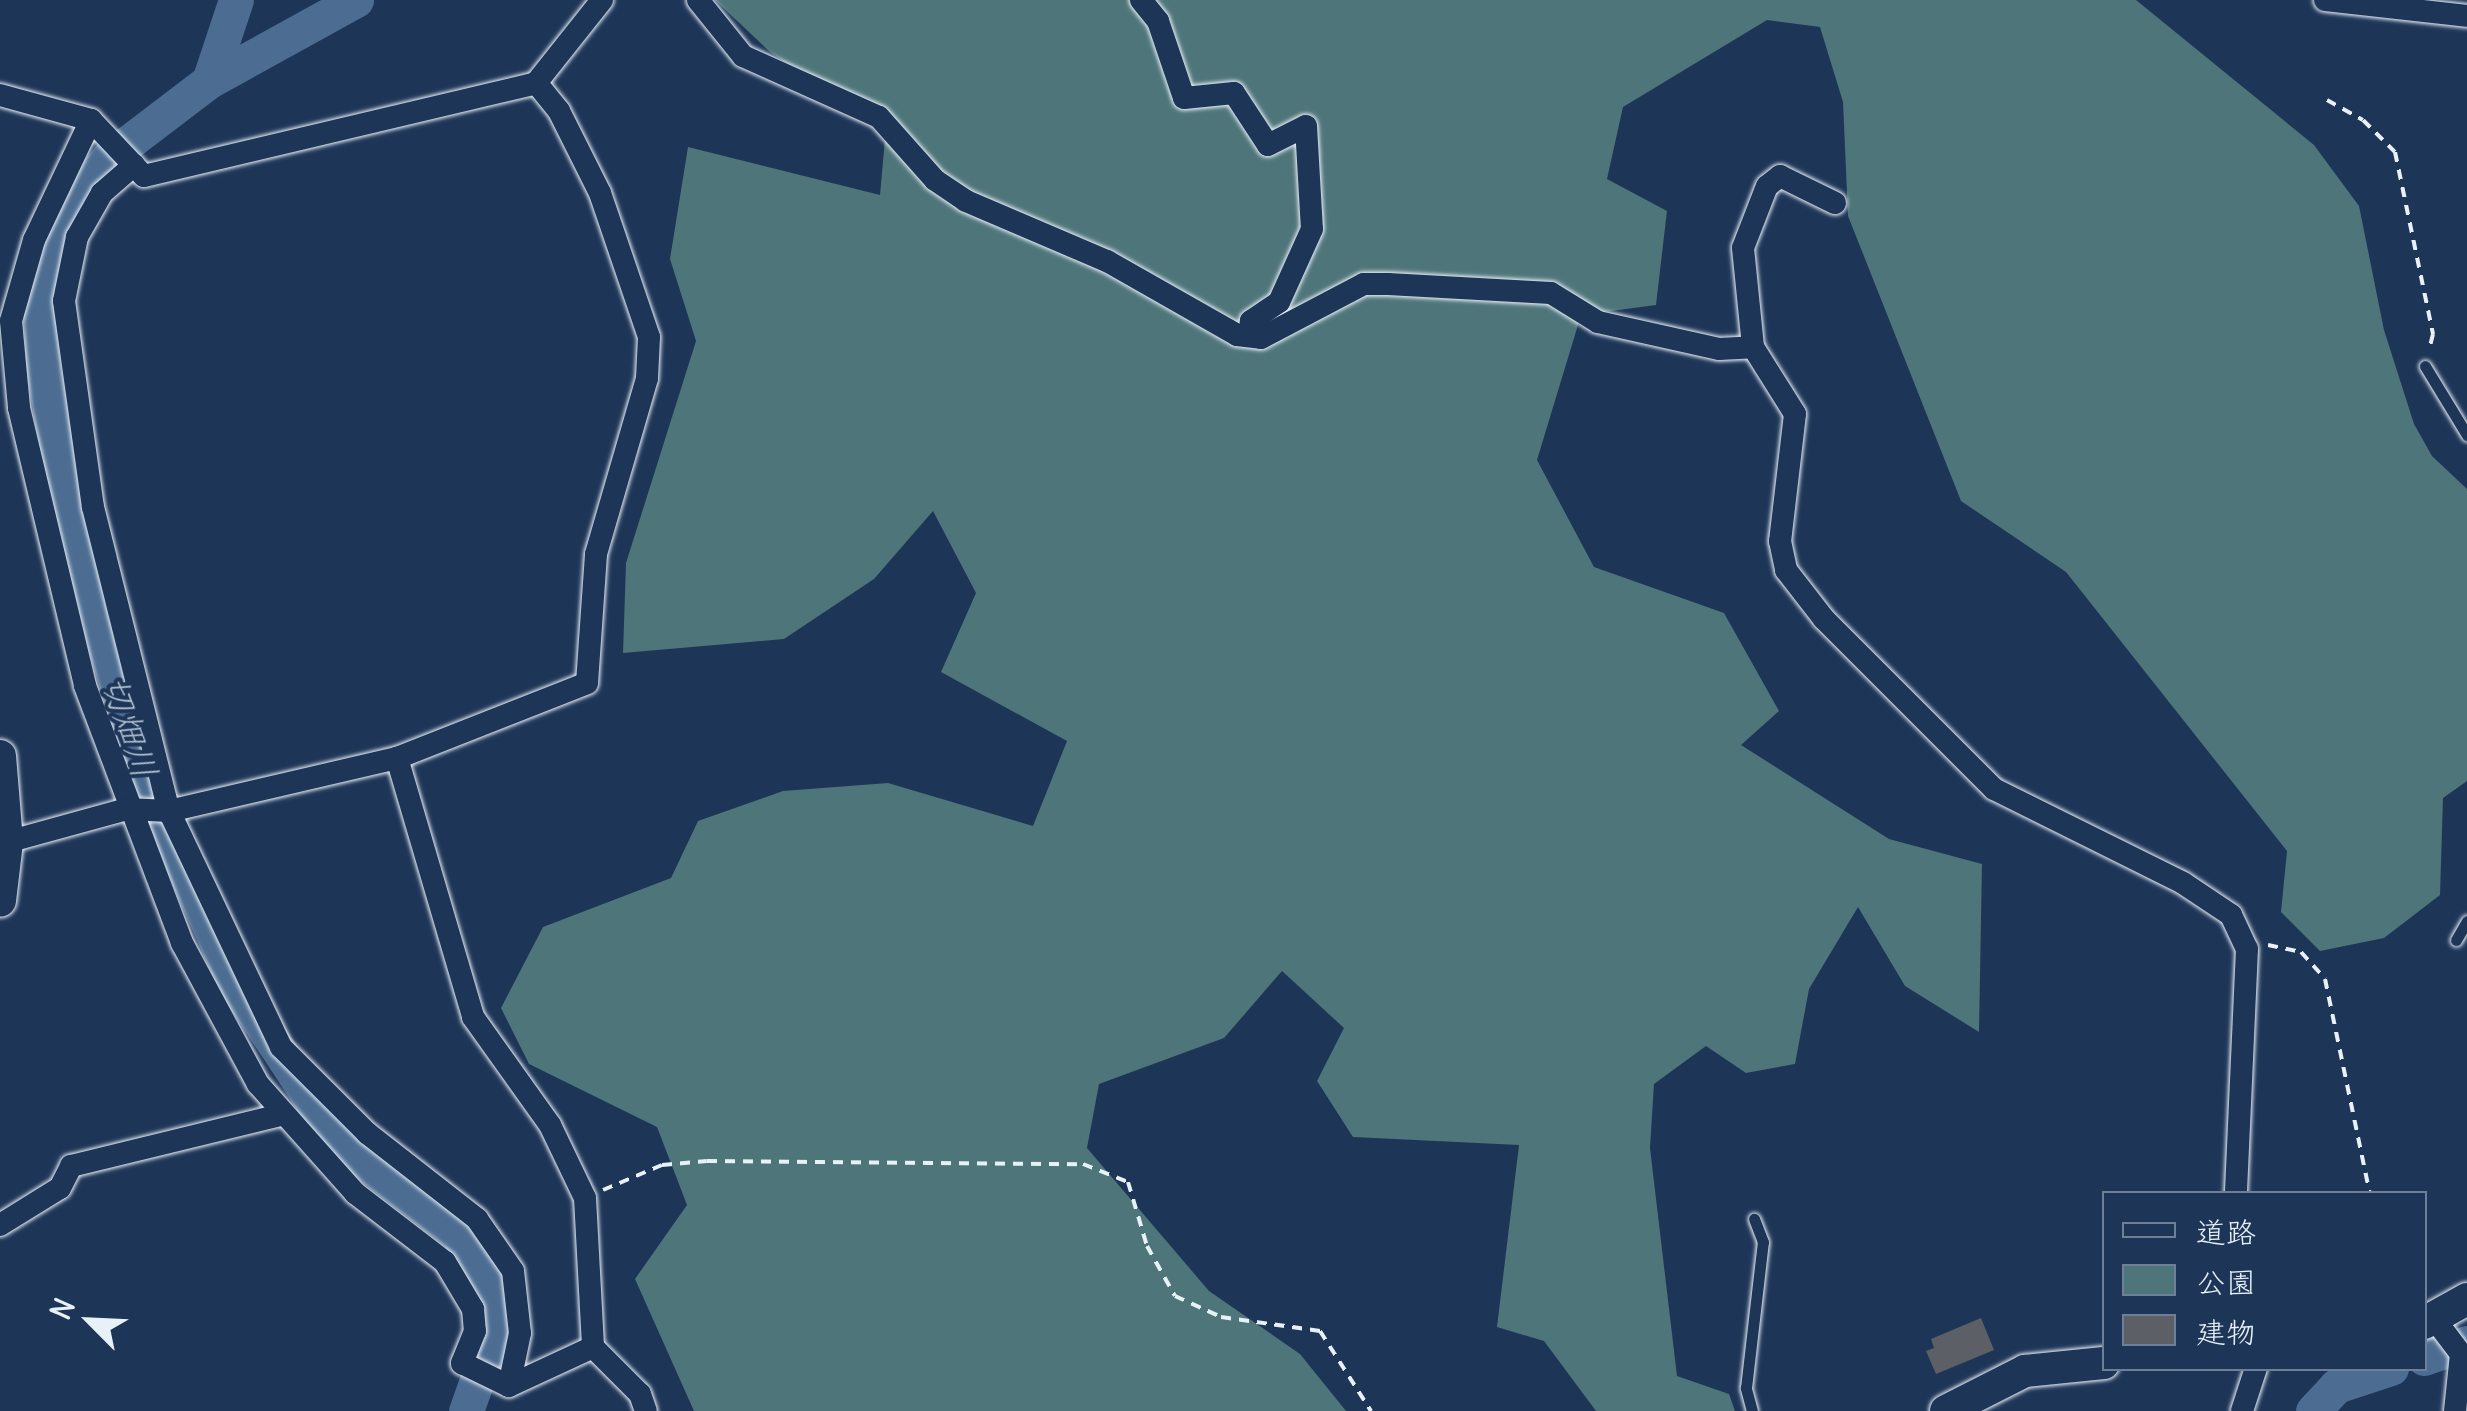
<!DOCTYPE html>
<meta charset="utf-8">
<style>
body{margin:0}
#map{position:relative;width:2467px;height:1411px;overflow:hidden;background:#1d3557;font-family:Delius,"Klee One",sans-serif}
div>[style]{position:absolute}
.green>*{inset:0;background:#4e7579}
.river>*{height:35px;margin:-17.5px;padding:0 17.5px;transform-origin:17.5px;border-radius:17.5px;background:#4c6c91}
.building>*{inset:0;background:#5c6066}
.path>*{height:4px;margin-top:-2px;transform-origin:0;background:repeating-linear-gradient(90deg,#e8f1f8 0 10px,transparent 0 18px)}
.roads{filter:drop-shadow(0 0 2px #e8f1f8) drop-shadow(0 0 2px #e8f1f8)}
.service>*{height:11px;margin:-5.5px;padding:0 5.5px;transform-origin:5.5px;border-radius:5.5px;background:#1d3557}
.minor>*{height:22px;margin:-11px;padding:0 11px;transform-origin:11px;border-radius:11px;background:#1d3557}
.secondary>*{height:32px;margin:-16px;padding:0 16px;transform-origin:16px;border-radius:16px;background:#1d3557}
span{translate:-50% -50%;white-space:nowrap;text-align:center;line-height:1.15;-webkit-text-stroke:8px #1d3557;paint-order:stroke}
.water-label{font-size:35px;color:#b1c2d4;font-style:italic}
.legend{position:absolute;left:2102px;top:1191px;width:325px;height:180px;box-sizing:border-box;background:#1d3557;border:2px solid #6e8097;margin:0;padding:12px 18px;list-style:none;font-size:30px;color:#e8f1f8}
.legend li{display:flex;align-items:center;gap:20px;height:50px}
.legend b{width:50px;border:2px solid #6e8097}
.north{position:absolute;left:40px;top:1271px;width:100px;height:100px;-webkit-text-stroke:8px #1d3557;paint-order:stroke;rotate:294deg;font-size:28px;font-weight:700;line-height:40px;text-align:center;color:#e8f1f8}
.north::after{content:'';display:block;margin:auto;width:35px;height:45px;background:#e8f1f8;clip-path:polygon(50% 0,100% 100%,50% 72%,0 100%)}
</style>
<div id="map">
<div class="green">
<div style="clip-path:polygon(715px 0,2136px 0,2314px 145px,2359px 206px,2384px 330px,2414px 424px,2432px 456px,2467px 489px,2467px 781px,2443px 798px,2440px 895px,2384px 938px,2320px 951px,2281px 912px,2287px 851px,2066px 572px,1961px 501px,1848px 216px,1843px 102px,1820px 27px,1767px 20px,1623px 107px,1607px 179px,1667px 211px,1656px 305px,1581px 315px,1537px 460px,1594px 567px,1724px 613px,1779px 711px,1741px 745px,1889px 839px,1982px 864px,1979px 1032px,1905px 986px,1858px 907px,1809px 989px,1795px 1064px,1746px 1073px,1706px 1046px,1654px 1084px,1650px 1148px,1677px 1376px,1729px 1394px,1735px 1411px,1596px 1411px,1544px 1341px,1497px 1327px,1519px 1145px,1353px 1137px,1317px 1081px,1344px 1028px,1282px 971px,1224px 1038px,1099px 1084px,1087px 1148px,1209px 1291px,1300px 1354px,1346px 1411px,694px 1411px,635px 1279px,687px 1205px,657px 1127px,529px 1064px,501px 1008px,543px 927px,671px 878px,698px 821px,783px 791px,888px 783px,1033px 826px,1067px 741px,941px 672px,976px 593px,933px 511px,874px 579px,784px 639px,623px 653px,626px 563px,696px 341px,670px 259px,688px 147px,880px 195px,886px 128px,770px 52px)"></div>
</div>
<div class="river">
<div style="left:356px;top:0;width:168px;rotate:151.1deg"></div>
<div style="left:209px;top:81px;width:127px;rotate:142.7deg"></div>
<div style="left:108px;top:158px;width:26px;rotate:130deg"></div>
<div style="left:91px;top:178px;width:103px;rotate:114.1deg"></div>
<div style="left:49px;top:272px;width:43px;rotate:100.8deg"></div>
<div style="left:41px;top:314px;width:53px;rotate:87.8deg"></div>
<div style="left:43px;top:367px;width:107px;rotate:80.3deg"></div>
<div style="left:61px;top:472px;width:183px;rotate:75.7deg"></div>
<div style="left:106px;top:649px;width:148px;rotate:72.7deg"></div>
<div style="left:150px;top:790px;width:212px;rotate:66.3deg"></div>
<div style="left:235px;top:984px;width:162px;rotate:56.6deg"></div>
<div style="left:324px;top:1119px;width:54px;rotate:47.2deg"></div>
<div style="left:361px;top:1159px;width:123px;rotate:37.7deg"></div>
<div style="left:458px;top:1234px;width:67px;rotate:58.4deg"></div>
<div style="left:493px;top:1291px;width:32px;rotate:83deg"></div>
<div style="left:497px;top:1323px;width:93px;rotate:109.4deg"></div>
<div style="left:209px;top:81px;width:85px;rotate:-71.6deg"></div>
<div style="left:2424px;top:1358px;width:46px;rotate:-19.2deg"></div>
<div style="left:2313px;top:1411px;width:34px;rotate:-47deg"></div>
<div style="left:2336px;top:1386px;width:58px;rotate:-18.1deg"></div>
</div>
<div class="building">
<div style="clip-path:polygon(1981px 1318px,1994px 1350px,1936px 1374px,1926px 1351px,1934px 1348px,1931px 1339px)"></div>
</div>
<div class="path">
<div style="left:2327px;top:100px;width:41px;rotate:29.1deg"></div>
<div style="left:2363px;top:120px;width:45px;rotate:45deg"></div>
<div style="left:2395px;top:152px;width:186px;rotate:78.2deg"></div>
<div style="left:2433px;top:334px;width:16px;rotate:104deg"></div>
<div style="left:2268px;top:945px;width:34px;rotate:12deg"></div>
<div style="left:2301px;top:952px;width:36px;rotate:48deg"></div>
<div style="left:2325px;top:979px;width:220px;rotate:78.2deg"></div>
<div style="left:603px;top:1190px;width:64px;rotate:-23deg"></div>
<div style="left:662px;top:1165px;width:45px;rotate:-5.1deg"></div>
<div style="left:707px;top:1161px;width:376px;rotate:0.5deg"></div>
<div style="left:1083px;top:1164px;width:48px;rotate:21.8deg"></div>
<div style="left:1128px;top:1182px;width:67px;rotate:73.5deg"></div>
<div style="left:1147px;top:1246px;width:57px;rotate:60.8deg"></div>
<div style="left:1175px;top:1296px;width:51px;rotate:24.5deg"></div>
<div style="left:1221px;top:1317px;width:100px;rotate:8deg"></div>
<div style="left:1320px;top:1331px;width:95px;rotate:57.5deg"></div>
</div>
<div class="roads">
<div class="service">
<div style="left:2425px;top:366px;width:81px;rotate:58.7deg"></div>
<div style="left:2456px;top:940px;width:22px;rotate:-60deg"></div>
<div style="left:1752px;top:1411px;width:24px;rotate:-105deg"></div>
<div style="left:1746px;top:1388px;width:147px;rotate:-83.4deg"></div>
<div style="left:1763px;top:1242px;width:25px;rotate:-111deg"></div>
</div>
<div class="minor">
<div style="left:698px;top:0;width:72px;rotate:51.2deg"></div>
<div style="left:743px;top:56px;width:149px;rotate:24.2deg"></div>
<div style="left:879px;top:117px;width:84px;rotate:48.4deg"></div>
<div style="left:935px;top:180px;width:37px;rotate:34deg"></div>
<div style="left:966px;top:201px;width:153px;rotate:23.1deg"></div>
<div style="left:1107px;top:261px;width:150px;rotate:29.6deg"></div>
<div style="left:1237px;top:335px;width:24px;rotate:7deg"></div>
<div style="left:1261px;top:338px;width:116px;rotate:-27.7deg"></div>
<div style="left:1364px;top:284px;width:24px"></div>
<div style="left:1388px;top:284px;width:163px;rotate:3.2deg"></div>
<div style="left:1551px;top:293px;width:55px;rotate:31.7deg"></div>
<div style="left:1598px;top:322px;width:124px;rotate:12.6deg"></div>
<div style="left:1719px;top:349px;width:34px;rotate:-3deg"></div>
<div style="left:1141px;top:0;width:27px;rotate:51deg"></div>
<div style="left:1158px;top:21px;width:81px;rotate:71.3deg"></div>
<div style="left:1184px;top:98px;width:50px;rotate:-5.7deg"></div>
<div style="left:1234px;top:93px;width:62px;rotate:56.8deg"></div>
<div style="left:1268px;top:145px;width:42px;rotate:-26.6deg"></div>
<div style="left:1306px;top:126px;width:103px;rotate:86.7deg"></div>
<div style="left:1312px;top:229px;width:80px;rotate:114.3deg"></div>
<div style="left:1279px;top:302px;width:34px;rotate:146deg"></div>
<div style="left:1251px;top:321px;width:15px;rotate:98deg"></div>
<div style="left:2325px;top:0;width:143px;rotate:6.4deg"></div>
<div style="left:0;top:95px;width:94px;rotate:15.4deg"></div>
<div style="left:91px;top:120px;width:77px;rotate:46.6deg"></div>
<div style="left:144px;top:176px;width:403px;rotate:-13.3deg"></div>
<div style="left:536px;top:83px;width:106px;rotate:-51.5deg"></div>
<div style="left:91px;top:120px;width:133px;rotate:115.4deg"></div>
<div style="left:34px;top:240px;width:84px;rotate:105.9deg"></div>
<div style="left:11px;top:321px;width:87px;rotate:84.7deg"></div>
<div style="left:19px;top:408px;width:286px;rotate:76.6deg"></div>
<div style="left:85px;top:686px;width:275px;rotate:69.3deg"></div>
<div style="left:182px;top:943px;width:160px;rotate:61.7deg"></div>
<div style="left:258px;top:1084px;width:146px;rotate:48.3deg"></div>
<div style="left:355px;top:1193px;width:113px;rotate:37.5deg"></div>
<div style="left:445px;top:1262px;width:55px;rotate:59.2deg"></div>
<div style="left:473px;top:1309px;width:22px;rotate:85deg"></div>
<div style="left:475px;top:1331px;width:35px;rotate:112deg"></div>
<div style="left:462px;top:1363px;width:52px;rotate:26.1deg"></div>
<div style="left:134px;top:165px;width:43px;rotate:138.8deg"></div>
<div style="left:102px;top:193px;width:51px;rotate:119.6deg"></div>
<div style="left:77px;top:237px;width:65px;rotate:101.5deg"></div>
<div style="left:64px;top:301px;width:208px;rotate:82deg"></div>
<div style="left:93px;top:507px;width:313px;rotate:76deg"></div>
<div style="left:169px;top:811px;width:261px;rotate:64.6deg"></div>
<div style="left:281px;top:1047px;width:122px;rotate:45deg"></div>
<div style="left:367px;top:1133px;width:140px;rotate:38deg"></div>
<div style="left:477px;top:1219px;width:63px;rotate:55.3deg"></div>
<div style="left:513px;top:1271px;width:62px;rotate:83.6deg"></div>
<div style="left:520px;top:1333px;width:54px;rotate:101.7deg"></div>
<div style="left:509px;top:1386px;width:93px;rotate:-24.9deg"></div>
<div style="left:1835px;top:203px;width:61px;rotate:-153.9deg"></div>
<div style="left:1780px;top:176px;width:16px;rotate:142deg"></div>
<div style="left:1767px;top:186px;width:66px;rotate:111.2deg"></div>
<div style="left:1743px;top:248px;width:100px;rotate:84.2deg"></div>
<div style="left:1753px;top:347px;width:79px;rotate:57.9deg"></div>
<div style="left:1795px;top:414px;width:128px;rotate:96.7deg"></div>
<div style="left:1780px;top:541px;width:30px;rotate:78deg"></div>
<div style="left:1786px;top:570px;width:62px;rotate:52.2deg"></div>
<div style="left:1824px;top:619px;width:240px;rotate:45deg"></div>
<div style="left:1994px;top:789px;width:211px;rotate:26.4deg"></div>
<div style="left:2183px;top:883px;width:58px;rotate:33.7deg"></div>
<div style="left:2231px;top:915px;width:38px;rotate:65deg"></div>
<div style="left:2247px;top:949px;width:245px;rotate:92.6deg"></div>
<div style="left:397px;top:758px;width:270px;rotate:73.6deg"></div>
<div style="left:473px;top:1017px;width:133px;rotate:54.5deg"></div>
<div style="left:550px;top:1125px;width:81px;rotate:64.4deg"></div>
<div style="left:585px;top:1198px;width:149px;rotate:86.9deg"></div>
<div style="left:593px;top:1347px;width:66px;rotate:45deg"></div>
<div style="left:640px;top:1394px;width:18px;rotate:71deg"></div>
<div style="left:7px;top:842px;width:124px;rotate:-15.4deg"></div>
<div style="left:127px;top:809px;width:42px;rotate:2.7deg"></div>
<div style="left:169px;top:811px;width:234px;rotate:-13.1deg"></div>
<div style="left:397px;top:758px;width:204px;rotate:-21.5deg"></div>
<div style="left:587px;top:683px;width:129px;rotate:-86deg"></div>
<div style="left:596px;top:554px;width:183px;rotate:-73.8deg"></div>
<div style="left:647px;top:378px;width:41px;rotate:-87.2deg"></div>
<div style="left:649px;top:337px;width:152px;rotate:-108.8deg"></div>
<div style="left:600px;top:193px;width:92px;rotate:-116.6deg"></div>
<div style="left:559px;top:111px;width:36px;rotate:-129deg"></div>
<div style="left:0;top:1225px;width:70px;rotate:-31.7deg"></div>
<div style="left:60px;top:1188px;width:25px;rotate:-63deg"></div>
<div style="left:71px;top:1166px;width:215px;rotate:-13.7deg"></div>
<div style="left:2436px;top:1321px;width:41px;rotate:52.9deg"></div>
<div style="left:2461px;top:1354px;width:57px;rotate:96deg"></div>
<div style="left:2242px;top:1411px;width:45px;rotate:-72deg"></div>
</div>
<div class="secondary">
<div style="left:0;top:756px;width:86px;rotate:85.3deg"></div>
<div style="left:7px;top:842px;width:59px;rotate:96.8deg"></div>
<div style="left:2424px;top:1323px;width:49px;rotate:-29.2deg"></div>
<div style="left:1946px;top:1411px;width:89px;rotate:-26.9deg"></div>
<div style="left:2025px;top:1371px;width:79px;rotate:-5.8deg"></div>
</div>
</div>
<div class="water-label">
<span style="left:131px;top:727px;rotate:72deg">切畑川</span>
</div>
<ul class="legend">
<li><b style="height:12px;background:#1d3557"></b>道路</li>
<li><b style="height:28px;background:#4e7579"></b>公園</li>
<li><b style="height:28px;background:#5c6066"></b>建物</li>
</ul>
<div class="north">N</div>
</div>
